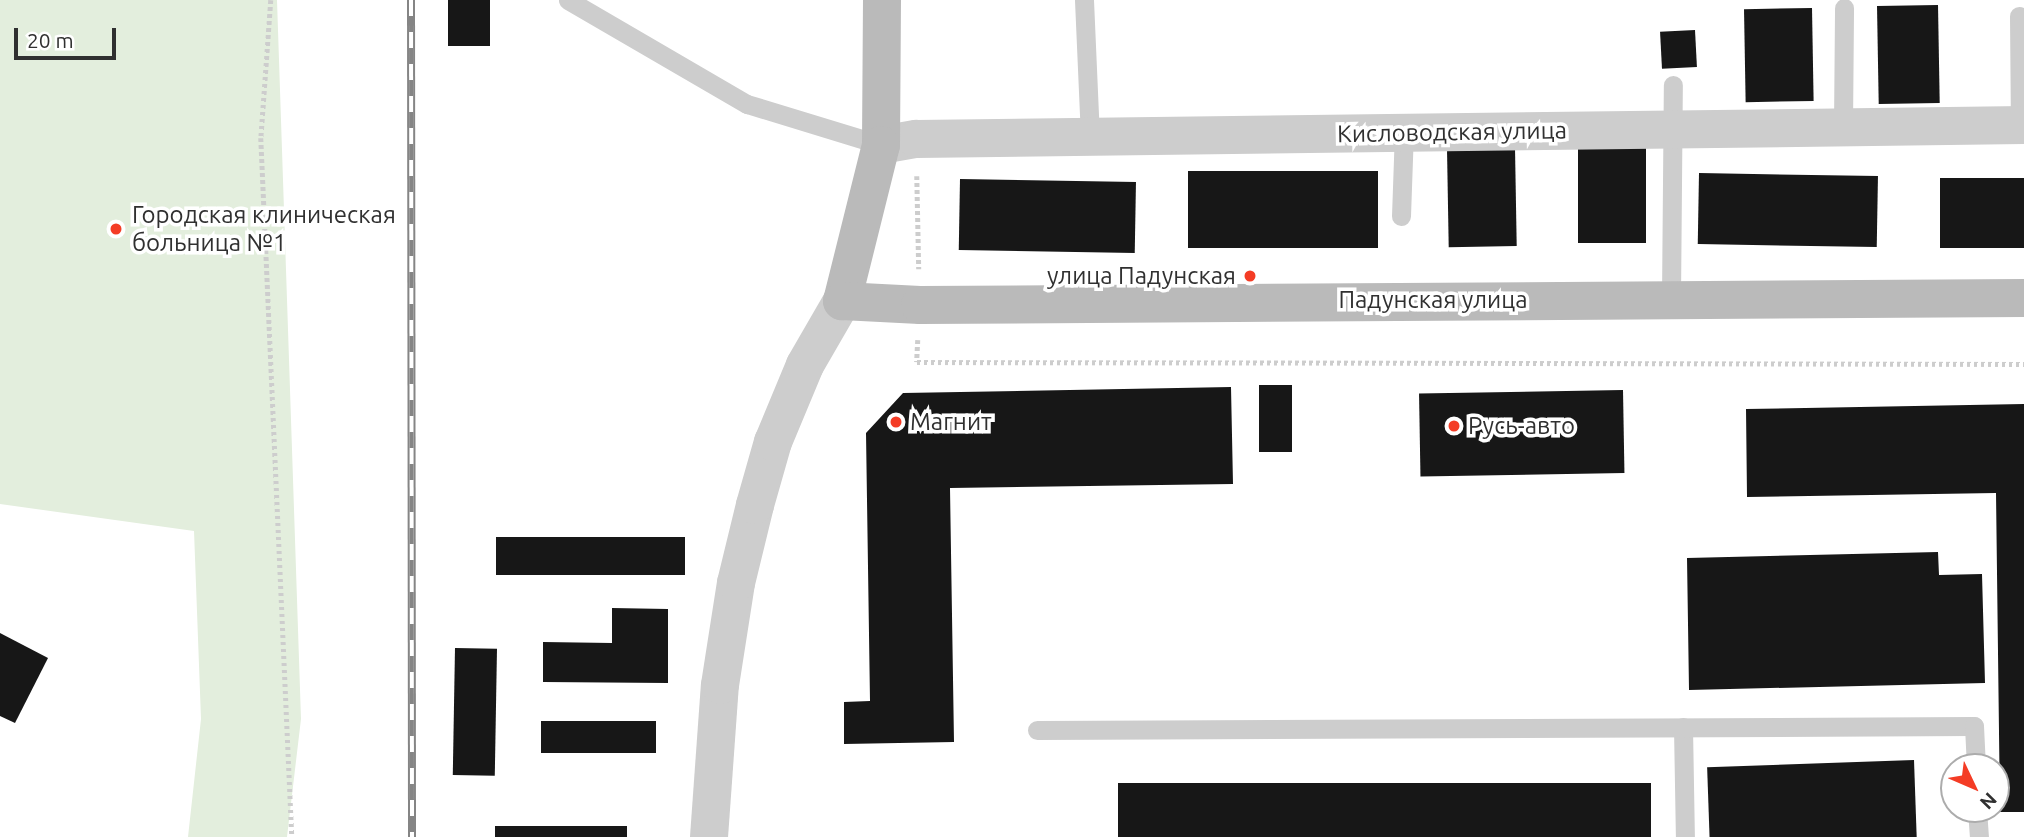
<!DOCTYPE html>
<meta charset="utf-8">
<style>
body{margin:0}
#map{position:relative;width:2024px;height:837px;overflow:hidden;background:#fff;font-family:Ubuntu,sans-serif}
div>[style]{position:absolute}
.green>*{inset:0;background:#e3eedd}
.building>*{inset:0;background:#171717;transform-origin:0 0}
.path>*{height:4.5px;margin-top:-2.25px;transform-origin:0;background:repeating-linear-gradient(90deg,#cdcdcd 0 3.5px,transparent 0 7px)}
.lane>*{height:19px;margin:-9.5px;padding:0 9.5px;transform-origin:9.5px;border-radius:9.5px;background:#cdcdcd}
.street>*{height:38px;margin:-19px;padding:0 19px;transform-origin:19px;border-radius:19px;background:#cdcdcd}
.secondary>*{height:38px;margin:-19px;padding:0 19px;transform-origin:19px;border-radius:19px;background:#bababa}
.rail>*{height:8px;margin-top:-4px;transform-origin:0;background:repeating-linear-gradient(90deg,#fff 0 16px,#858585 0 32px);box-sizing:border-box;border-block:2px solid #858585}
.dots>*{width:19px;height:19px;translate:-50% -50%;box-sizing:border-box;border:4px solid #fff;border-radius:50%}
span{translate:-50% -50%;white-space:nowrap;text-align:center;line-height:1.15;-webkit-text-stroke:7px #fff;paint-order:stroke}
.street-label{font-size:24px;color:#303030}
.poi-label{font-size:24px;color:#303030}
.left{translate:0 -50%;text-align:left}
.right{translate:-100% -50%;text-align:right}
.north{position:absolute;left:1940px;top:753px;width:70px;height:70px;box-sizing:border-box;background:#fff;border:2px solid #acacac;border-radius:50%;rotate:134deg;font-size:19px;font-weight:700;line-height:28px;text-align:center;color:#303030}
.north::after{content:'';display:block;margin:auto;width:24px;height:32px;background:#f43c25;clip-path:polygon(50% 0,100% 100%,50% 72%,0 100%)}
.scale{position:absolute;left:14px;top:28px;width:102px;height:32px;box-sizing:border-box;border:4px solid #303030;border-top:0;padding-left:9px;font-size:21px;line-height:24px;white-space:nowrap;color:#303030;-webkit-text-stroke:5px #fff;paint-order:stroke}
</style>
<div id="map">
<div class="green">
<div style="clip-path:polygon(0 0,277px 0,301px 719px,287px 837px,188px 837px,201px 719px,194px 531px,0 504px)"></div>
</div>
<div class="building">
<div style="left:448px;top:0;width:42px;height:46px"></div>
<div style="left:1938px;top:5px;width:98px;height:61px;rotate:89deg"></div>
<div style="left:1812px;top:8px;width:93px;height:68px;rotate:89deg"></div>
<div style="left:1695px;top:30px;width:37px;height:35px;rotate:87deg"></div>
<div style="left:1646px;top:145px;width:98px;height:68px;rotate:90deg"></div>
<div style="left:1515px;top:148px;width:98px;height:68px;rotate:89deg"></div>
<div style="left:1188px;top:171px;width:190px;height:77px"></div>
<div style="left:1699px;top:173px;width:179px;height:71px;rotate:1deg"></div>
<div style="left:1940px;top:178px;width:84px;height:70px"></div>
<div style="left:960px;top:179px;width:176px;height:71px;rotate:1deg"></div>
<div style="left:1259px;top:385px;width:33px;height:67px"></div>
<div style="clip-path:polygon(1231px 387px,1233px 484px,950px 488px,954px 742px,844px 744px,844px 702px,870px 701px,866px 433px,903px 393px)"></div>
<div style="left:1623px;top:390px;width:83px;height:204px;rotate:89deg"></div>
<div style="clip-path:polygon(2024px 404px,2024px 812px,2000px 812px,1996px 493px,1747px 497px,1746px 409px)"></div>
<div style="left:496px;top:537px;width:189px;height:38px"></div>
<div style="clip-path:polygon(1938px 552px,1939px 575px,1982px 574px,1985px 683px,1689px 690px,1687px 558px)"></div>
<div style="clip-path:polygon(612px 608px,668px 609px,668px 683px,543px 682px,543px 642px,612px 643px)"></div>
<div style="clip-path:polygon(0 633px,48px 658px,15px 723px,0 716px)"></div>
<div style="left:455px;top:648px;width:42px;height:127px;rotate:1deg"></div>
<div style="left:656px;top:721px;width:32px;height:115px;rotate:90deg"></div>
<div style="left:1914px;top:760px;width:77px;height:207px;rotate:88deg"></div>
<div style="left:1118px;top:783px;width:533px;height:54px"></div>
<div style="left:495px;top:826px;width:132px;height:11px"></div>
</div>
<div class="path">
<div style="left:271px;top:0;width:138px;rotate:94.1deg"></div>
<div style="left:261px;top:138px;width:700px;rotate:87.46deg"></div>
<div style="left:917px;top:176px;width:93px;rotate:88.8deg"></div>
<div style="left:918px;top:340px;width:22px;rotate:93deg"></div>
<div style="left:917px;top:362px;width:1107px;rotate:0.1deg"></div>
</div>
<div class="lane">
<div style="left:568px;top:0;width:207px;rotate:30.2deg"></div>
<div style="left:747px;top:104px;width:140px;rotate:17deg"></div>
<div style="left:1084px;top:0;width:137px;rotate:87.5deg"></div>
<div style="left:2019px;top:16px;width:109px;rotate:89.5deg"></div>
<div style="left:1843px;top:127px;width:119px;rotate:-89.5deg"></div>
<div style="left:1401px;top:216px;width:84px;rotate:-88deg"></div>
<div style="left:1671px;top:298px;width:213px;rotate:-89.5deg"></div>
<div style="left:1683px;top:727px;width:110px;rotate:89deg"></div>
<div style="left:1037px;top:730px;width:937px;rotate:-0.24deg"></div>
<div style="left:1974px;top:726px;width:41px;rotate:87.2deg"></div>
<div style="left:1977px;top:809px;width:28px;rotate:86deg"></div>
</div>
<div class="street">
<div style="left:881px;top:145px;width:36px;rotate:-10deg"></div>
<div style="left:916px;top:139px;width:1108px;rotate:-0.72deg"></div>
<div style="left:709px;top:837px;width:152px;rotate:-85.9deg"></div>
<div style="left:720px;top:685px;width:103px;rotate:-81.1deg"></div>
<div style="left:736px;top:583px;width:80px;rotate:-76.3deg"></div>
<div style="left:755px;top:505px;width:66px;rotate:-74.1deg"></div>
<div style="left:773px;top:442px;width:83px;rotate:-67.4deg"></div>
<div style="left:805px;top:365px;width:74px;rotate:-60deg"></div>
</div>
<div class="secondary">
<div style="left:882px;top:0;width:145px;rotate:90.4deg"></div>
<div style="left:881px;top:145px;width:161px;rotate:104deg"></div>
<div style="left:842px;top:301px;width:78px;rotate:2.9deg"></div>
<div style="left:920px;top:305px;width:1104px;rotate:-0.36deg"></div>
</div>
<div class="rail">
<div style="left:411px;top:0;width:837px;rotate:89.93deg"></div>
</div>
<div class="dots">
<div style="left:116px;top:229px;background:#f43c25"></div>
<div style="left:1250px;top:276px;background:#f43c25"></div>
<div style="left:896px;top:422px;background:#f43c25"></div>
<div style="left:1454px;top:426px;background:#f43c25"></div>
</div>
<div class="street-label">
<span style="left:1452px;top:132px;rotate:-1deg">Кисловодская улица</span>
<span style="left:1433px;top:300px">Падунская улица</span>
</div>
<div class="poi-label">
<span class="left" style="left:132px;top:229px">Городская клиническая<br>больница №1</span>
<span class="right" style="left:1236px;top:276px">улица Падунская</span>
<span class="left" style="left:910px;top:422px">Магнит</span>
<span class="left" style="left:1468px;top:426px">Русь-авто</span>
</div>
<div class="north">N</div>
<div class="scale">20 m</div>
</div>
